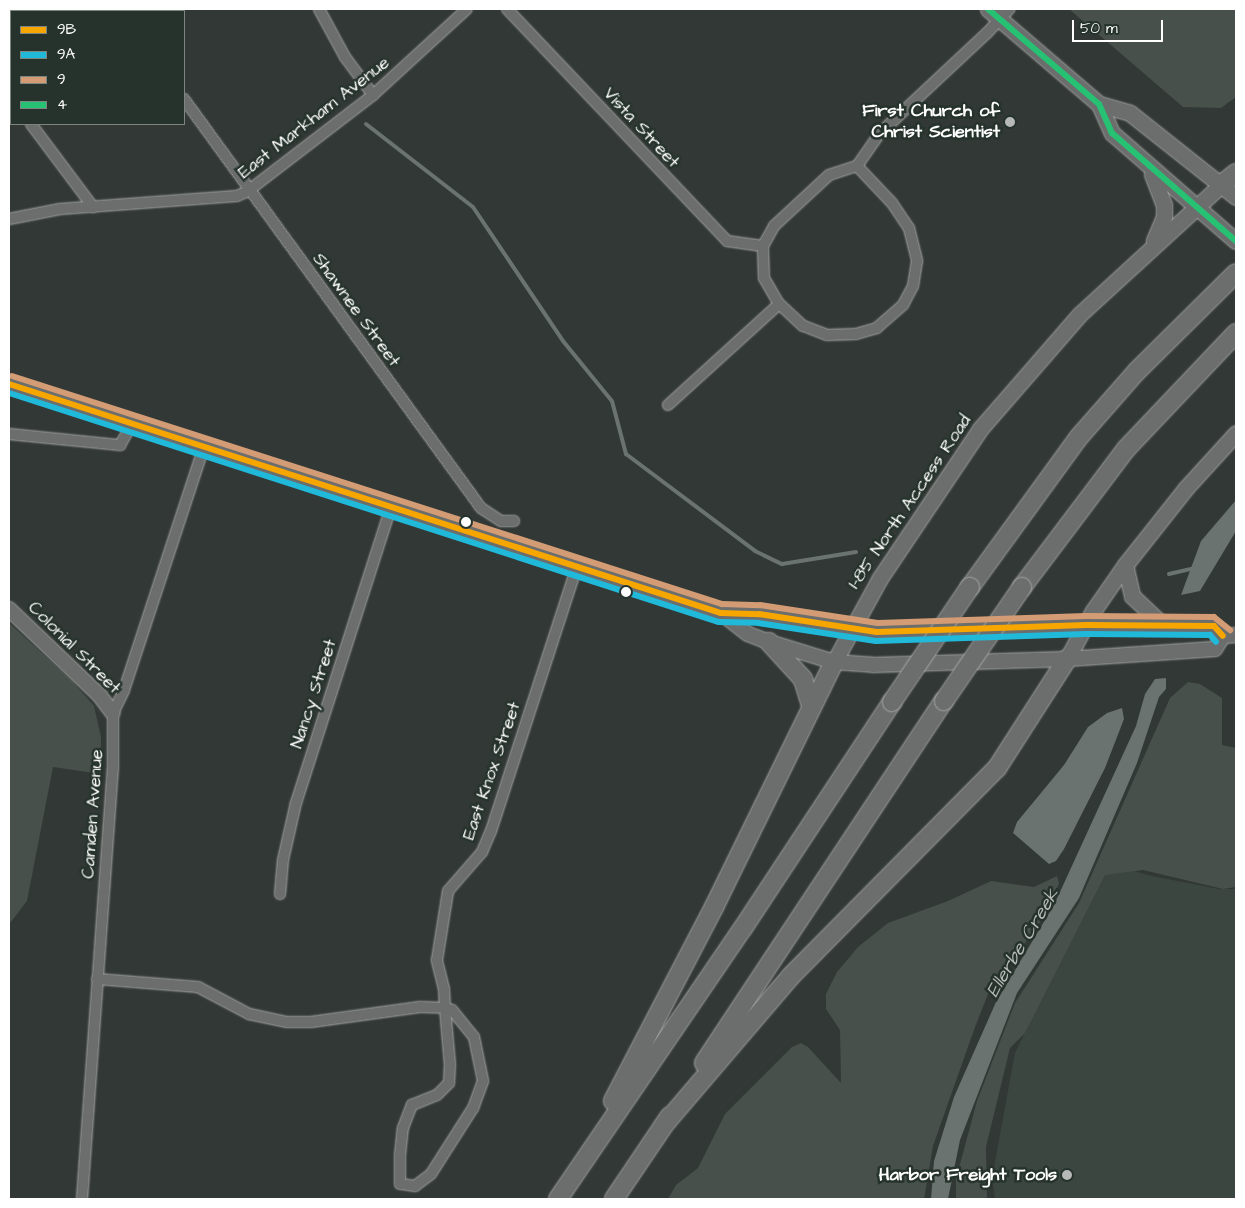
<!DOCTYPE html>
<style>
body{margin:0}
#map{position:relative;width:1245px;height:1208px;overflow:hidden;background:#323835;font-family:"Architects Daughter",sans-serif}
div>[style]{position:absolute}
.built>*{inset:0;background:#3b4640}
.green>*{inset:0;background:#47504b}
.water>*{inset:0;background:#6a736f}
.stream>*{height:4px;margin:-2px;padding:0 2px;transform-origin:2px;border-radius:2px;background:#6a736f}
.roads{filter:drop-shadow(0 0 1px #a3a5a4) drop-shadow(0 0 1px #a3a5a4)}
.street>*{height:10px;margin:-5px;padding:0 5px;transform-origin:5px;border-radius:5px;background:#6b6e6d}
.secondary>*{height:14px;margin:-7px;padding:0 7px;transform-origin:7px;border-radius:7px;background:#6b6e6d}
.primary>*{height:15px;margin:-7.5px;padding:0 7.5px;transform-origin:7.5px;border-radius:7.5px;background:#6b6e6d}
.highway>*{height:18px;margin:-9px;padding:0 9px;transform-origin:9px;border-radius:9px;background:#6b6e6d}
.bridges{filter:drop-shadow(0 0 1px #a3a5a4) drop-shadow(0 0 1px #a3a5a4)}
.highway-bridge>*{height:18px;margin:-9px;padding:0 9px;transform-origin:9px;border-radius:9px;background:#6b6e6d}
.bus-1>*{height:6px;margin:-3px;padding:0 3px;transform-origin:3px;border-radius:3px;background:#f7a600}
.bus-2>*{height:6px;margin:-3px;padding:0 3px;transform-origin:3px;border-radius:3px;background:#20b9da}
.bus-3>*{height:6px;margin:-3px;padding:0 3px;transform-origin:3px;border-radius:3px;background:#d39c74}
.bus-4>*{height:6px;margin:-3px;padding:0 3px;transform-origin:3px;border-radius:3px;background:#26c172}
.dots>*{width:14px;height:14px;translate:-50% -50%;box-sizing:border-box;border:2px solid #26332d;border-radius:50%}
span{translate:-50% -50%;white-space:nowrap;text-align:center;line-height:1.15;-webkit-text-stroke:5px #26332d;paint-order:stroke}
.poi-label{font-size:18px;color:#fff;font-weight:700}
.right{translate:-100% -50%;text-align:right}
.street-label{font-size:18px;color:#fff}
.water-label{font-size:19px;color:#b8bcba;font-style:italic}
.frame{position:absolute;inset:0;border:10px solid #fff;pointer-events:none}
.legend{position:absolute;left:10px;top:10px;width:175px;height:115px;box-sizing:border-box;background:#26332d;border:1px solid #7d8581;margin:0;padding:6px 9px;list-style:none;font-size:15px;color:#fff}
.legend li{display:flex;align-items:center;gap:10px;height:25px}
.legend b{width:25px;border:1px solid #7d8581}
.scale{position:absolute;left:1072px;top:20px;width:91px;height:22px;box-sizing:border-box;border:2px solid #fff;border-top:0;padding-left:6px;font-size:15px;line-height:18px;white-space:nowrap;color:#fff;-webkit-text-stroke:4px #26332d;paint-order:stroke}
</style>
<div id="map">
<div class="built">
<div style="clip-path:polygon(1108px 864px,1152px 876px,1219px 889px,1236px 889px,1236px 1199px,995px 1199px,992px 1178px,1015px 1053px)"></div>
</div>
<div class="green">
<div style="clip-path:polygon(1069px 9px,1236px 9px,1236px 97px,1221px 108px,1183px 107px)"></div>
<div style="clip-path:polygon(9px 623px,72px 681px,94px 706px,101px 737px,101px 774px,53px 767px,27px 901px,10px 923px)"></div>
<div style="clip-path:polygon(1188px 682px,1200px 684px,1222px 698px,1222px 745px,1236px 748px,1236px 887px,1223px 889px,1143px 870px,1105px 875px,1025px 1033px,1010px 1048px,986px 1147px,987px 1199px,956px 1199px,956px 1179px,977px 1101px,1015px 1003px,1079px 903px,1170px 698px)"></div>
<div style="clip-path:polygon(1057px 876px,1059px 883px,1051px 907px,988px 994px,975px 1027px,933px 1146px,924px 1199px,668px 1199px,676px 1185px,698px 1168px,725px 1114px,792px 1047px,801px 1043px,808px 1047px,841px 1083px,840px 1030px,826px 1009px,826px 994px,837px 972px,858px 947px,888px 923px,948px 901px,991px 881px,1034px 887px)"></div>
</div>
<div class="water">
<div style="clip-path:polygon(1236px 500px,1236px 531px,1200px 591px,1181px 595px,1201px 541px)"></div>
<div style="clip-path:polygon(1166px 678px,1166px 689px,1159px 697px,1137px 763px,1079px 898px,1017px 993px,960px 1140px,948px 1199px,931px 1199px,934px 1161px,954px 1097px,996px 1002px,1054px 905px,1136px 726px,1145px 694px,1155px 679px)"></div>
<div style="clip-path:polygon(1122px 708px,1124px 719px,1105px 768px,1064px 849px,1056px 861px,1049px 864px,1013px 833px,1017px 822px,1064px 765px,1088px 727px,1107px 713px)"></div>
</div>
<div class="stream">
<div style="left:366px;top:124px;width:135px;rotate:37.8deg"></div>
<div style="left:473px;top:207px;width:161px;rotate:56.1deg"></div>
<div style="left:563px;top:341px;width:77px;rotate:50.8deg"></div>
<div style="left:612px;top:401px;width:55px;rotate:75.2deg"></div>
<div style="left:626px;top:454px;width:161px;rotate:36.9deg"></div>
<div style="left:755px;top:551px;width:30px;rotate:26deg"></div>
<div style="left:782px;top:564px;width:75px;rotate:-9.2deg"></div>
<div style="left:1169px;top:574px;width:26px;rotate:-13deg"></div>
</div>
<div class="roads">
<div class="street">
<div style="left:144px;top:9px;width:2px;rotate:90deg"></div>
<div style="left:319px;top:9px;width:55px;rotate:61.6deg"></div>
<div style="left:345px;top:57px;width:47px;rotate:53.6deg"></div>
<div style="left:507px;top:9px;width:320px;rotate:46.5deg"></div>
<div style="left:727px;top:241px;width:36px;rotate:8deg"></div>
<div style="left:9px;top:94px;width:4px;rotate:56deg"></div>
<div style="left:184px;top:99px;width:505px;rotate:54.01deg"></div>
<div style="left:481px;top:508px;width:24px;rotate:33deg"></div>
<div style="left:501px;top:521px;width:13px"></div>
<div style="left:31px;top:124px;width:104px;rotate:53.2deg"></div>
<div style="left:857px;top:166px;width:51px;rotate:46.6deg"></div>
<div style="left:892px;top:203px;width:30px;rotate:56deg"></div>
<div style="left:909px;top:228px;width:34px;rotate:76deg"></div>
<div style="left:917px;top:261px;width:25px;rotate:99deg"></div>
<div style="left:913px;top:286px;width:21px;rotate:118deg"></div>
<div style="left:903px;top:305px;width:35px;rotate:139deg"></div>
<div style="left:877px;top:328px;width:22px;rotate:164deg"></div>
<div style="left:856px;top:334px;width:29px;rotate:178deg"></div>
<div style="left:827px;top:335px;width:26px;rotate:-159deg"></div>
<div style="left:803px;top:326px;width:33px;rotate:-137deg"></div>
<div style="left:779px;top:304px;width:30px;rotate:-120deg"></div>
<div style="left:764px;top:278px;width:32px;rotate:-92deg"></div>
<div style="left:763px;top:246px;width:23px;rotate:-61deg"></div>
<div style="left:774px;top:226px;width:75px;rotate:-42.8deg"></div>
<div style="left:829px;top:175px;width:29px;rotate:-18deg"></div>
<div style="left:857px;top:166px;width:40px;rotate:-55.1deg"></div>
<div style="left:880px;top:133px;width:146px;rotate:-43.1deg"></div>
<div style="left:987px;top:33px;width:33px;rotate:-47deg"></div>
<div style="left:9px;top:219px;width:52px;rotate:-11.1deg"></div>
<div style="left:60px;top:209px;width:177px;rotate:-4.2deg"></div>
<div style="left:237px;top:196px;width:12px;rotate:-24deg"></div>
<div style="left:248px;top:191px;width:158px;rotate:-37.5deg"></div>
<div style="left:373px;top:95px;width:127px;rotate:-42.5deg"></div>
<div style="left:668px;top:405px;width:150px;rotate:-42.3deg"></div>
<div style="left:9px;top:434px;width:112px;rotate:5.7deg"></div>
<div style="left:120px;top:445px;width:24px;rotate:-60deg"></div>
<div style="left:280px;top:894px;width:34px;rotate:-85deg"></div>
<div style="left:283px;top:860px;width:58px;rotate:-77.2deg"></div>
<div style="left:296px;top:803px;width:311px;rotate:-72.2deg"></div>
<div style="left:97px;top:979px;width:101px;rotate:4.5deg"></div>
<div style="left:198px;top:987px;width:58px;rotate:27.9deg"></div>
<div style="left:249px;top:1014px;width:39px;rotate:12deg"></div>
<div style="left:287px;top:1022px;width:24px"></div>
<div style="left:311px;top:1022px;width:110px;rotate:-7.8deg"></div>
<div style="left:420px;top:1007px;width:25px;rotate:2deg"></div>
<div style="left:445px;top:1008px;width:7px;rotate:16deg"></div>
<div style="left:452px;top:1010px;width:35px;rotate:51deg"></div>
<div style="left:474px;top:1037px;width:45px;rotate:78.4deg"></div>
<div style="left:483px;top:1081px;width:29px;rotate:110deg"></div>
<div style="left:473px;top:1108px;width:78px;rotate:122.5deg"></div>
<div style="left:431px;top:1174px;width:20px;rotate:143deg"></div>
<div style="left:415px;top:1186px;width:15px;rotate:-172deg"></div>
<div style="left:400px;top:1184px;width:29px;rotate:-90deg"></div>
<div style="left:400px;top:1155px;width:27px;rotate:-84deg"></div>
<div style="left:403px;top:1128px;width:25px;rotate:-69deg"></div>
<div style="left:412px;top:1105px;width:27px;rotate:-22deg"></div>
<div style="left:437px;top:1095px;width:17px;rotate:-45deg"></div>
<div style="left:449px;top:1083px;width:18px;rotate:-87deg"></div>
<div style="left:450px;top:1065px;width:57px;rotate:-95deg"></div>
<div style="left:445px;top:1008px;width:19px;rotate:-93deg"></div>
<div style="left:444px;top:989px;width:30px;rotate:-104deg"></div>
<div style="left:437px;top:960px;width:70px;rotate:-80.9deg"></div>
<div style="left:448px;top:891px;width:52px;rotate:-48.9deg"></div>
<div style="left:482px;top:852px;width:23px;rotate:-67deg"></div>
<div style="left:491px;top:831px;width:278px;rotate:-72deg"></div>
<div style="left:82px;top:1199px;width:432px;rotate:-85.9deg"></div>
<div style="left:113px;top:768px;width:55px;rotate:-90deg"></div>
<div style="left:113px;top:713px;width:25px;rotate:-64deg"></div>
<div style="left:124px;top:690px;width:257px;rotate:-71.8deg"></div>
</div>
<div class="secondary">
<div style="left:9px;top:384px;width:748px;rotate:17.83deg"></div>
<div style="left:721px;top:613px;width:38px;rotate:2deg"></div>
<div style="left:759px;top:614px;width:119px;rotate:8.7deg"></div>
<div style="left:877px;top:632px;width:209px;rotate:-1.9deg"></div>
<div style="left:1086px;top:625px;width:128px;rotate:0.4deg"></div>
<div style="left:1214px;top:626px;width:13px;rotate:48deg"></div>
<div style="left:9px;top:609px;width:126px;rotate:43.7deg"></div>
<div style="left:100px;top:696px;width:21px;rotate:53deg"></div>
<div style="left:721px;top:613px;width:34px;rotate:38deg"></div>
<div style="left:748px;top:634px;width:22px;rotate:21deg"></div>
<div style="left:769px;top:642px;width:68px;rotate:17.1deg"></div>
<div style="left:834px;top:662px;width:39px;rotate:4deg"></div>
<div style="left:873px;top:665px;width:194px;rotate:-1.8deg"></div>
<div style="left:1067px;top:659px;width:148px;rotate:-3.9deg"></div>
<div style="left:1215px;top:649px;width:15px;rotate:-58deg"></div>
<div style="left:1223px;top:636px;width:13px;rotate:-4deg"></div>
</div>
<div class="primary">
<div style="left:988px;top:9px;width:146px;rotate:40.6deg"></div>
<div style="left:1099px;top:104px;width:32px;rotate:66deg"></div>
<div style="left:1112px;top:133px;width:164px;rotate:41.1deg"></div>
<div style="left:1099px;top:104px;width:32px;rotate:16deg"></div>
<div style="left:1130px;top:113px;width:135px;rotate:38.4deg"></div>
<div style="left:1152px;top:174px;width:33px;rotate:69deg"></div>
<div style="left:1164px;top:205px;width:12px;rotate:90deg"></div>
<div style="left:1164px;top:217px;width:26px;rotate:113deg"></div>
<div style="left:1125px;top:565px;width:32px;rotate:77deg"></div>
<div style="left:1132px;top:596px;width:44px;rotate:43.2deg"></div>
<div style="left:1067px;top:659px;width:55px;rotate:-61.6deg"></div>
<div style="left:1093px;top:611px;width:56px;rotate:-55.2deg"></div>
<div style="left:1125px;top:565px;width:98px;rotate:-51.6deg"></div>
<div style="left:1186px;top:488px;width:74px;rotate:-47.7deg"></div>
<div style="left:834px;top:662px;width:96px;rotate:-61.3deg"></div>
<div style="left:880px;top:578px;width:179px;rotate:-56.1deg"></div>
<div style="left:980px;top:429px;width:152px;rotate:-49deg"></div>
<div style="left:1080px;top:314px;width:193px;rotate:-42.5deg"></div>
</div>
<div class="highway">
<div style="left:1222px;top:184px;width:18px;rotate:-38deg"></div>
<div style="left:970px;top:587px;width:185px;rotate:-54deg"></div>
<div style="left:1079px;top:437px;width:88px;rotate:-48.7deg"></div>
<div style="left:1137px;top:371px;width:139px;rotate:-44.7deg"></div>
<div style="left:1022px;top:587px;width:173px;rotate:-53deg"></div>
<div style="left:1126px;top:449px;width:160px;rotate:-46.5deg"></div>
<div style="left:769px;top:642px;width:50px;rotate:47.4deg"></div>
<div style="left:803px;top:679px;width:27px;rotate:73deg"></div>
<div style="left:704px;top:1063px;width:434px;rotate:-56.5deg"></div>
<div style="left:613px;top:1101px;width:221px;rotate:-62.5deg"></div>
<div style="left:715px;top:905px;width:271px;rotate:-63.9deg"></div>
<div style="left:663px;top:1126px;width:197px;rotate:-49.5deg"></div>
<div style="left:791px;top:976px;width:293px;rotate:-45.3deg"></div>
<div style="left:997px;top:768px;width:130px;rotate:-57.3deg"></div>
<div style="left:558px;top:1199px;width:328px;rotate:-55.7deg"></div>
<div style="left:743px;top:928px;width:271px;rotate:-56.6deg"></div>
<div style="left:614px;top:1199px;width:100px;rotate:-56deg"></div>
</div>
</div>
<div class="bridges">
<div class="highway-bridge">
<div style="left:944px;top:701px;width:138px;rotate:-55.6deg"></div>
<div style="left:892px;top:702px;width:139px;rotate:-55.9deg"></div>
</div>
</div>
<div class="bus-1">
<div style="left:9px;top:384px;width:748px;rotate:17.83deg"></div>
<div style="left:721px;top:613px;width:38px;rotate:2deg"></div>
<div style="left:759px;top:614px;width:119px;rotate:8.7deg"></div>
<div style="left:877px;top:632px;width:209px;rotate:-1.9deg"></div>
<div style="left:1086px;top:625px;width:128px;rotate:0.4deg"></div>
<div style="left:1214px;top:626px;width:13px;rotate:48deg"></div>
</div>
<div class="bus-2">
<div style="left:9px;top:393px;width:746px;rotate:17.88deg"></div>
<div style="left:719px;top:622px;width:39px;rotate:1deg"></div>
<div style="left:758px;top:623px;width:119px;rotate:8.7deg"></div>
<div style="left:876px;top:641px;width:210px;rotate:-1.9deg"></div>
<div style="left:1086px;top:634px;width:124px;rotate:0.5deg"></div>
<div style="left:1210px;top:635px;width:9px;rotate:49deg"></div>
</div>
<div class="bus-3">
<div style="left:12px;top:376px;width:746px;rotate:17.8deg"></div>
<div style="left:722px;top:604px;width:38px;rotate:2deg"></div>
<div style="left:760px;top:605px;width:119px;rotate:8.7deg"></div>
<div style="left:878px;top:623px;width:208px;rotate:-1.9deg"></div>
<div style="left:1086px;top:616px;width:128px;rotate:0.4deg"></div>
<div style="left:1214px;top:617px;width:21px;rotate:39deg"></div>
</div>
<div class="bus-4">
<div style="left:988px;top:9px;width:146px;rotate:40.6deg"></div>
<div style="left:1099px;top:104px;width:32px;rotate:66deg"></div>
<div style="left:1112px;top:133px;width:164px;rotate:41.1deg"></div>
</div>
<div class="dots">
<div style="left:1010px;top:122px;background:#b7b9b8"></div>
<div style="left:466px;top:522px;background:#fff"></div>
<div style="left:626px;top:592px;background:#fff"></div>
<div style="left:1067px;top:1175px;background:#b7b9b8"></div>
</div>
<div class="poi-label">
<span class="right" style="left:1000px;top:122px">First Church of<br>Christ Scientist</span>
<span class="right" style="left:1057px;top:1175px">Harbor Freight Tools</span>
</div>
<div class="street-label">
<span style="left:314px;top:118px;rotate:-38deg">East Markham Avenue</span>
<span style="left:641px;top:128px;rotate:47deg">Vista Street</span>
<span style="left:356px;top:310px;rotate:54deg">Shawnee Street</span>
<span style="left:910px;top:502px;rotate:-56deg">I-85 North Access Road</span>
<span style="left:74px;top:648px;rotate:45deg">Colonial Street</span>
<span style="left:314px;top:694px;rotate:-72deg">Nancy Street</span>
<span style="left:492px;top:771px;rotate:-71deg">East Knox Street</span>
<span style="left:93px;top:814px;rotate:-86deg">Camden Avenue</span>
</div>
<div class="water-label">
<span style="left:1023px;top:943px;rotate:-59deg">Ellerbe Creek</span>
</div>
<div class="frame"></div>
<ul class="legend">
<li><b style="height:6px;background:#f7a600"></b>9B</li>
<li><b style="height:6px;background:#20b9da"></b>9A</li>
<li><b style="height:6px;background:#d39c74"></b>9</li>
<li><b style="height:6px;background:#26c172"></b>4</li>
</ul>
<div class="scale">50 m</div>
</div>
